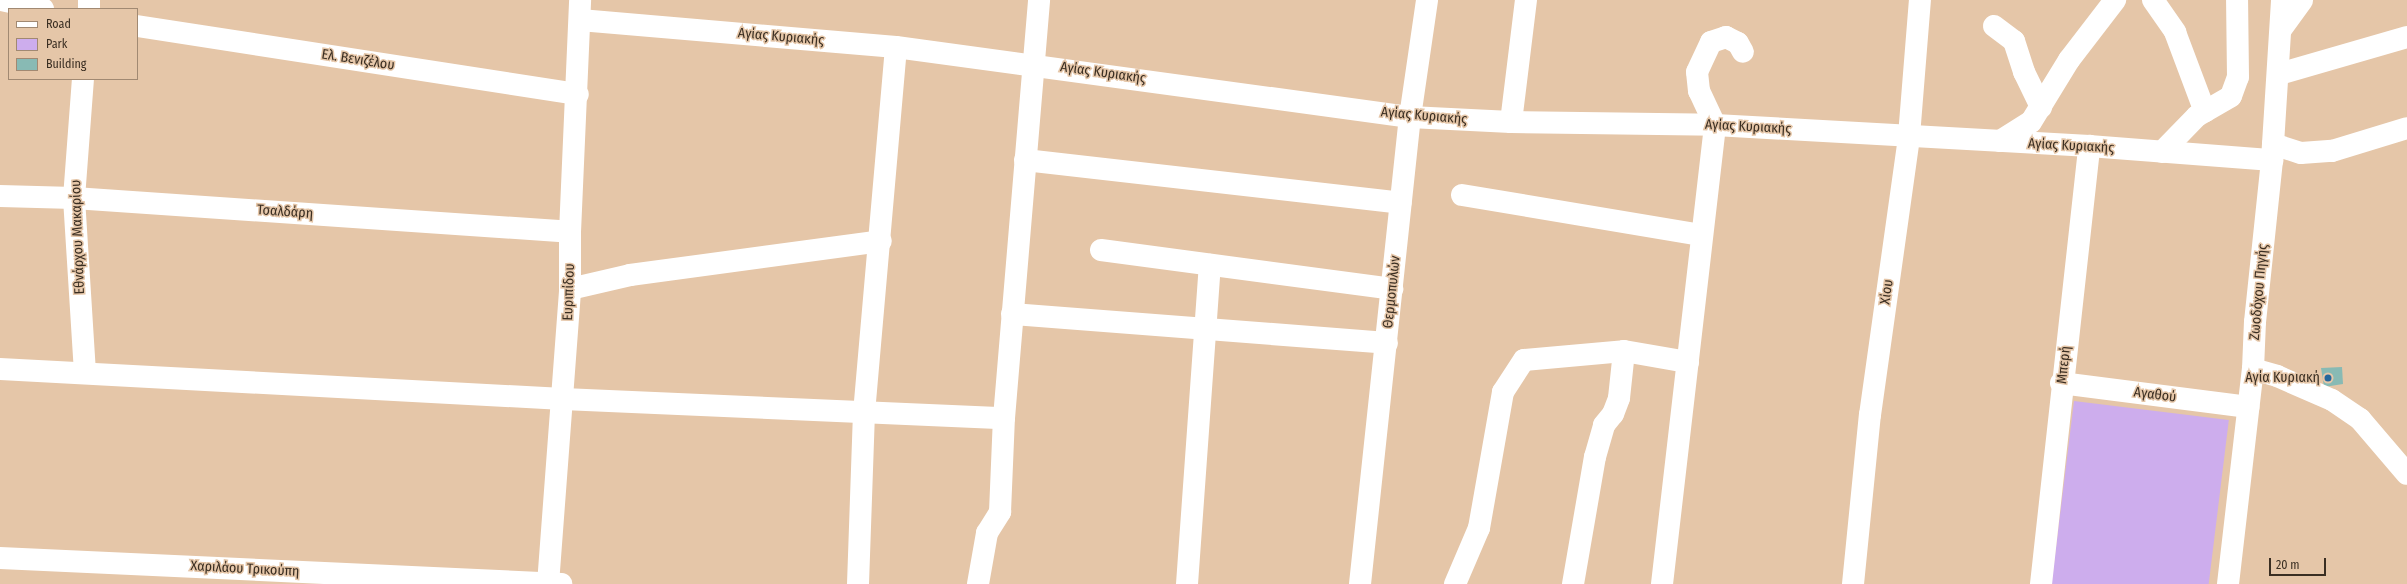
<!DOCTYPE html>
<meta charset="utf-8">
<style>
body{margin:0}
#map{position:relative;width:2407px;height:584px;overflow:hidden;background:#e5c6a8;font-family:"Fira Sans Condensed",sans-serif}
div>[style]{position:absolute}
.green>*{inset:0;background:#cdaded;transform-origin:0 0}
.building>*{inset:0;background:#88bab4}
.minor>*{height:22px;margin:-11px;padding:0 11px;transform-origin:11px;border-radius:11px;background:#fff}
.major>*{height:22px;margin:-11px;padding:0 11px;transform-origin:11px;border-radius:11px;background:#fff}
.dots>*{width:11px;height:11px;translate:-50% -50%;box-sizing:border-box;border:2px solid #e5c6a8;border-radius:50%}
span{translate:-50% -50%;white-space:nowrap;text-align:center;line-height:1.15;-webkit-text-stroke:3px #e5c6a8;paint-order:stroke}
.street-label{font-size:14px;color:#3a2e22}
.poi-label{font-size:14px;color:#3a2e22}
.right{translate:-100% -50%;text-align:right}
.legend{position:absolute;left:8px;top:8px;width:130px;height:72px;box-sizing:border-box;background:#e5c6a8;border:1px solid #a18972;margin:0;padding:5px 7px;list-style:none;font-size:12px;color:#3a2e22}
.legend li{display:flex;align-items:center;gap:8px;height:20px}
.legend b{width:20px;border:1px solid #a18972}
.scale{position:absolute;left:2269px;top:558px;width:57px;height:18px;box-sizing:border-box;border:2px solid #3a2e22;border-top:0;padding-left:5px;font-size:12px;line-height:14px;white-space:nowrap;color:#3a2e22;-webkit-text-stroke:3px #e5c6a8;paint-order:stroke}
</style>
<div id="map">
<div class="green">
<div style="left:2074px;top:401px;width:156px;height:184px;rotate:7deg"></div>
</div>
<div class="building">
<div style="clip-path:polygon(2342px 367px,2343px 384px,2324px 387px,2321px 368px)"></div>
</div>
<div class="minor">
<div style="left:1px;top:0;width:43px;rotate:12.1deg"></div>
<div style="left:2153px;top:0;width:39px;rotate:55deg"></div>
<div style="left:2175px;top:32px;width:85px;rotate:69.4deg"></div>
<div style="left:580px;top:20px;width:317px;rotate:4.9deg"></div>
<div style="left:896px;top:47px;width:519px;rotate:7.76deg"></div>
<div style="left:1410px;top:117px;width:101px;rotate:2.8deg"></div>
<div style="left:1511px;top:122px;width:204px;rotate:0.8deg"></div>
<div style="left:1715px;top:125px;width:375px;rotate:3.2deg"></div>
<div style="left:2089px;top:146px;width:184px;rotate:4.4deg"></div>
<div style="left:137px;top:26px;width:446px;rotate:8.8deg"></div>
<div style="left:1994px;top:26px;width:25px;rotate:37deg"></div>
<div style="left:2014px;top:41px;width:33px;rotate:72deg"></div>
<div style="left:2024px;top:72px;width:39px;rotate:64deg"></div>
<div style="left:2282px;top:28px;width:34px;rotate:-54deg"></div>
<div style="left:2279px;top:74px;width:133px;rotate:-16.1deg"></div>
<div style="left:1511px;top:122px;width:123px;rotate:-83deg"></div>
<div style="left:2000px;top:141px;width:36px;rotate:-32deg"></div>
<div style="left:2031px;top:122px;width:73px;rotate:-58.5deg"></div>
<div style="left:2069px;top:60px;width:76px;rotate:-52.5deg"></div>
<div style="left:2273px;top:144px;width:29px;rotate:18deg"></div>
<div style="left:2301px;top:153px;width:31px;rotate:-4deg"></div>
<div style="left:2332px;top:151px;width:78px;rotate:-17deg"></div>
<div style="left:2162px;top:152px;width:50px;rotate:-45.8deg"></div>
<div style="left:2197px;top:116px;width:39px;rotate:-30deg"></div>
<div style="left:2231px;top:96px;width:20px;rotate:-70deg"></div>
<div style="left:2238px;top:77px;width:77px;rotate:-90.7deg"></div>
<div style="left:1025px;top:160px;width:378px;rotate:6.5deg"></div>
<div style="left:1462px;top:195px;width:243px;rotate:9.5deg"></div>
<div style="left:0;top:196px;width:74px;rotate:1.5deg"></div>
<div style="left:74px;top:198px;width:497px;rotate:3.9deg"></div>
<div style="left:74px;top:198px;width:173px;rotate:86.4deg"></div>
<div style="left:1101px;top:250px;width:294px;rotate:7.6deg"></div>
<div style="left:570px;top:289px;width:62px;rotate:-13.1deg"></div>
<div style="left:630px;top:275px;width:253px;rotate:-7.7deg"></div>
<div style="left:1012px;top:314px;width:376px;rotate:4.4deg"></div>
<div style="left:0;top:369px;width:564px;rotate:3.05deg"></div>
<div style="left:563px;top:399px;width:441px;rotate:2.5deg"></div>
<div style="left:2253px;top:369px;width:25px;rotate:16deg"></div>
<div style="left:2277px;top:376px;width:60px;rotate:23.6deg"></div>
<div style="left:2332px;top:400px;width:34px;rotate:34deg"></div>
<div style="left:2360px;top:419px;width:72px;rotate:49.5deg"></div>
<div style="left:2061px;top:383px;width:189px;rotate:7.3deg"></div>
<div style="left:0;top:558px;width:562px;rotate:2.65deg"></div>
<div style="left:548px;top:584px;width:296px;rotate:-85.7deg"></div>
<div style="left:570px;top:289px;width:57px;rotate:-90deg"></div>
<div style="left:570px;top:232px;width:232px;rotate:-87.5deg"></div>
<div style="left:858px;top:584px;width:171px;rotate:-88deg"></div>
<div style="left:864px;top:413px;width:367px;rotate:-85deg"></div>
<div style="left:978px;top:584px;width:52px;rotate:-80deg"></div>
<div style="left:987px;top:533px;width:25px;rotate:-58deg"></div>
<div style="left:1000px;top:512px;width:94px;rotate:-87.6deg"></div>
<div style="left:1004px;top:418px;width:419px;rotate:-85.2deg"></div>
<div style="left:1187px;top:584px;width:320px;rotate:-85.9deg"></div>
<div style="left:1360px;top:584px;width:470px;rotate:-83.9deg"></div>
<div style="left:1410px;top:117px;width:118px;rotate:-81.7deg"></div>
<div style="left:1455px;top:584px;width:61px;rotate:-66.8deg"></div>
<div style="left:1479px;top:528px;width:138px;rotate:-80deg"></div>
<div style="left:1503px;top:392px;width:38px;rotate:-57deg"></div>
<div style="left:1524px;top:360px;width:100px;rotate:-5.1deg"></div>
<div style="left:1624px;top:351px;width:65px;rotate:9.8deg"></div>
<div style="left:1573px;top:584px;width:129px;rotate:-80.2deg"></div>
<div style="left:1595px;top:457px;width:33px;rotate:-74deg"></div>
<div style="left:1604px;top:425px;width:14px;rotate:-51deg"></div>
<div style="left:1613px;top:414px;width:17px;rotate:-69deg"></div>
<div style="left:1619px;top:398px;width:47px;rotate:-83.9deg"></div>
<div style="left:1662px;top:584px;width:462px;rotate:-83.4deg"></div>
<div style="left:1715px;top:125px;width:38px;rotate:-115deg"></div>
<div style="left:1699px;top:91px;width:19px;rotate:-96deg"></div>
<div style="left:1697px;top:72px;width:33px;rotate:-65deg"></div>
<div style="left:1711px;top:42px;width:16px;rotate:-18deg"></div>
<div style="left:1726px;top:37px;width:13px;rotate:27deg"></div>
<div style="left:1738px;top:43px;width:10px;rotate:61deg"></div>
<div style="left:1853px;top:584px;width:170px;rotate:-84.3deg"></div>
<div style="left:1870px;top:415px;width:282px;rotate:-82deg"></div>
<div style="left:1909px;top:136px;width:136px;rotate:-85.4deg"></div>
<div style="left:2041px;top:584px;width:441px;rotate:-83.7deg"></div>
<div style="left:2228px;top:584px;width:216px;rotate:-83.4deg"></div>
<div style="left:2253px;top:369px;width:47px;rotate:-87.6deg"></div>
<div style="left:2255px;top:322px;width:163px;rotate:-84deg"></div>
<div style="left:2272px;top:160px;width:160px;rotate:-86.4deg"></div>
</div>
<div class="major">
<div style="left:89px;top:9px;width:9px;rotate:-90deg"></div>
<div style="left:74px;top:198px;width:119px;rotate:-85.7deg"></div>
</div>
<div class="dots">
<div style="left:2328px;top:378px;background:#25679c"></div>
</div>
<div class="street-label">
<span style="left:781px;top:37px;rotate:5deg">Αγίας Κυριακής</span>
<span style="left:358px;top:60px;rotate:9deg">Ελ. Βενιζέλου</span>
<span style="left:1103px;top:73px;rotate:8deg">Αγίας Κυριακής</span>
<span style="left:1424px;top:116px;rotate:5deg">Αγίας Κυριακής</span>
<span style="left:1748px;top:127px;rotate:3deg">Αγίας Κυριακής</span>
<span style="left:2071px;top:146px;rotate:3deg">Αγίας Κυριακής</span>
<span style="left:285px;top:212px;rotate:4deg">Τσαλδάρη</span>
<span style="left:78px;top:237px;rotate:-92deg">Εθνάρχου Μακαρίου</span>
<span style="left:569px;top:292px;rotate:-88deg">Ευριπίδου</span>
<span style="left:1392px;top:292px;rotate:-84deg">Θερμοπυλών</span>
<span style="left:1887px;top:292px;rotate:-82deg">Χίου</span>
<span style="left:2259px;top:292px;rotate:-85deg">Ζωοδόχου Πηγής</span>
<span style="left:2064px;top:365px;rotate:-84deg">Μπερή</span>
<span style="left:2155px;top:395px;rotate:7deg">Αγαθού</span>
<span style="left:245px;top:569px;rotate:3deg">Χαριλάου Τρικούπη</span>
</div>
<div class="poi-label">
<span class="right" style="left:2320px;top:378px">Αγία Κυριακή</span>
</div>
<ul class="legend">
<li><b style="height:5px;background:#fff"></b>Road</li>
<li><b style="height:11px;background:#cdaded"></b>Park</li>
<li><b style="height:11px;background:#88bab4"></b>Building</li>
</ul>
<div class="scale">20 m</div>
</div>
